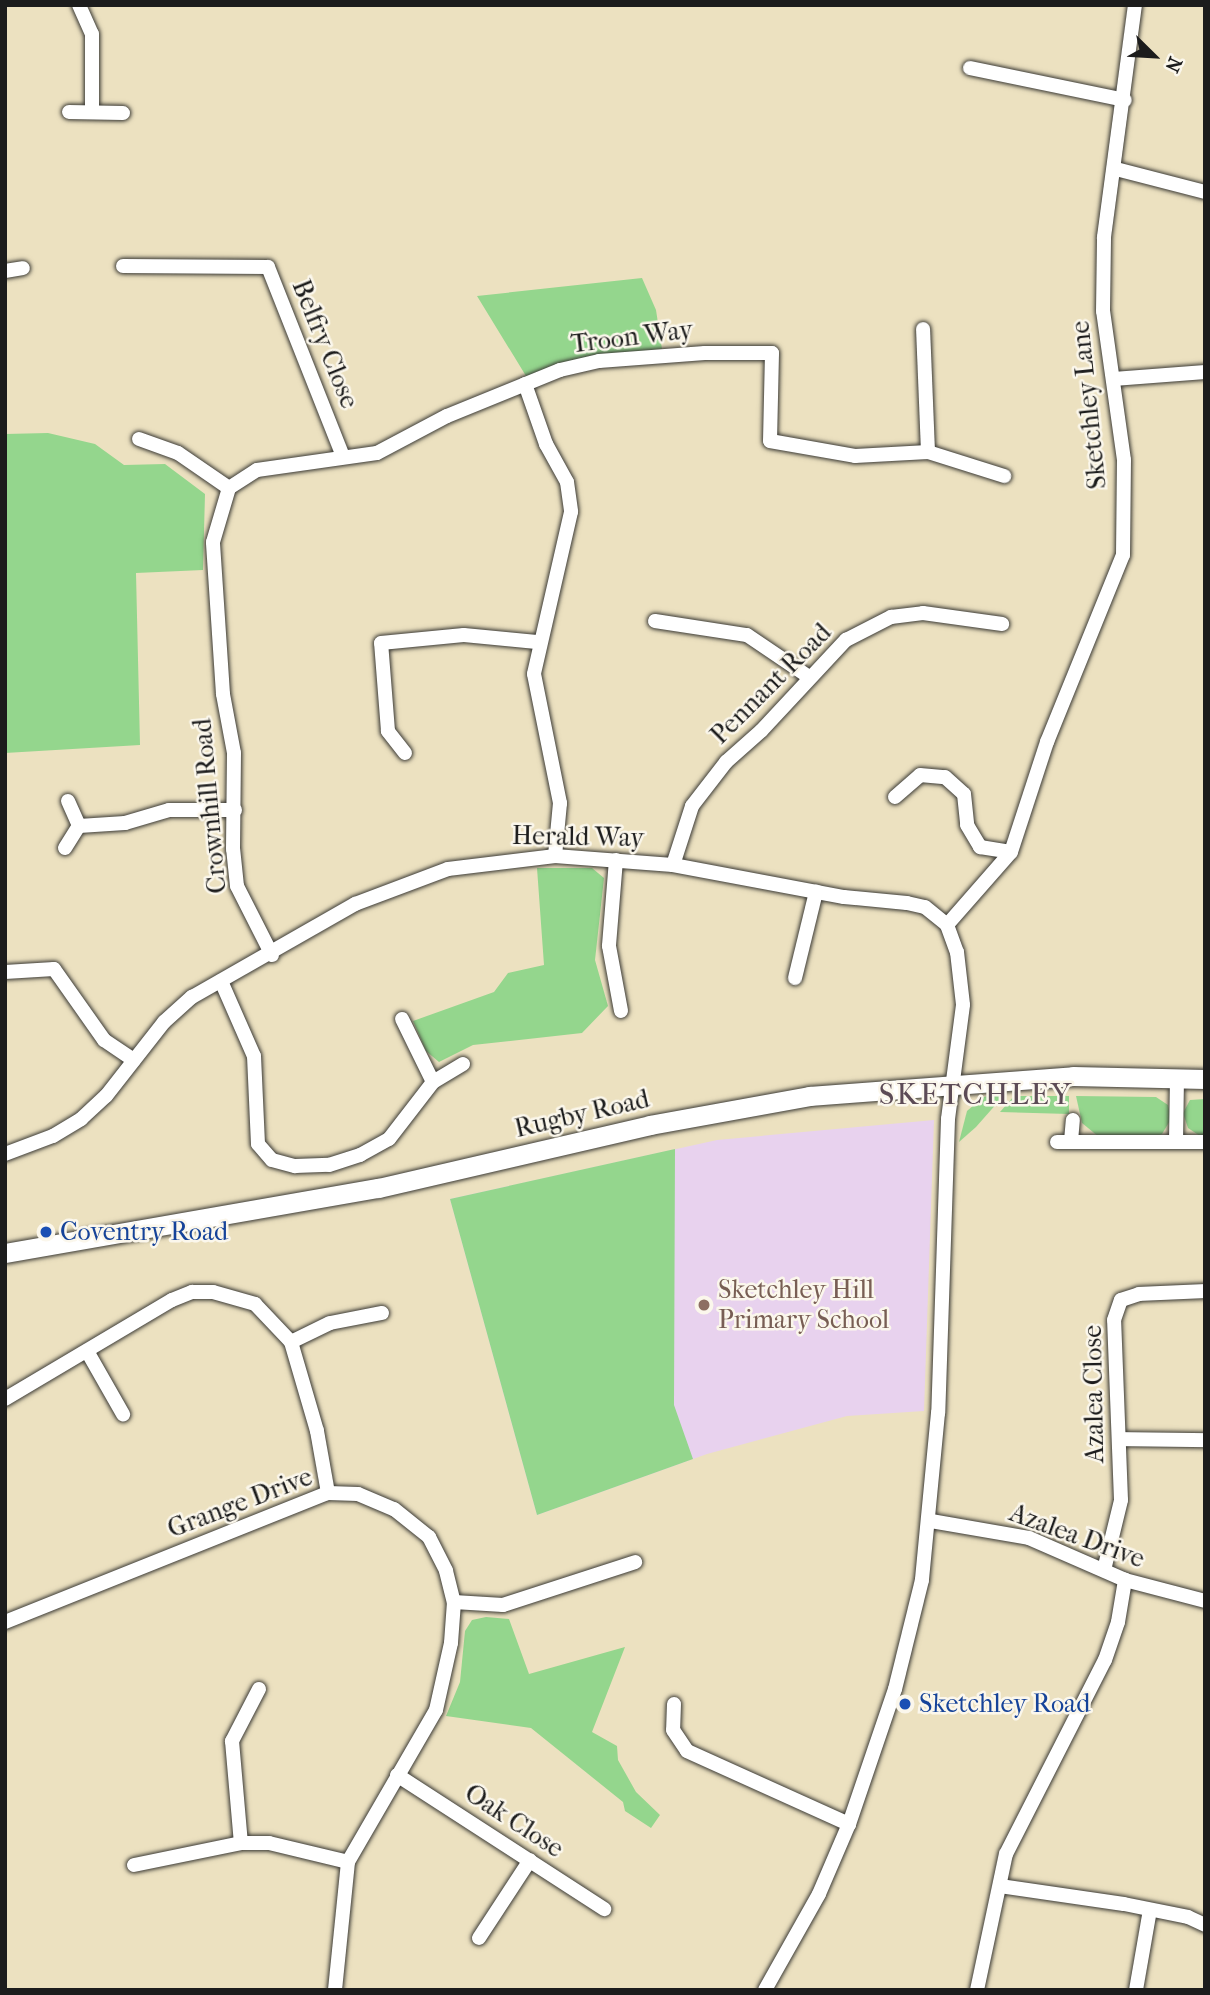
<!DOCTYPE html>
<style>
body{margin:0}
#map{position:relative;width:1210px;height:1995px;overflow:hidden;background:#ece1c0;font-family:"IM FELL French Canon",serif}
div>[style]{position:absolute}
.built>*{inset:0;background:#e8d2ee}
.green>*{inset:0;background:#94d68d}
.roads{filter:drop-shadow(0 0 2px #3b3a35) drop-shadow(0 0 2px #3b3a35)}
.minor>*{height:14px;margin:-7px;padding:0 7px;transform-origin:7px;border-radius:7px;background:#fff}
.secondary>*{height:19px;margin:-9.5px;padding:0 9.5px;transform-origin:9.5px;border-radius:9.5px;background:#fff}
.dots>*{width:19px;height:19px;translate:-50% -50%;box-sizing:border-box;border:4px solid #fbf7ec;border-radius:50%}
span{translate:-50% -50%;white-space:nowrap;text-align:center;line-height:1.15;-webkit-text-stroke:5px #fbf7ec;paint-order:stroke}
.street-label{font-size:26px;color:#1c1c1c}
.transit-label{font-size:26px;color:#164399}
.left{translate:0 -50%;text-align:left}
.education-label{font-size:26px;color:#785e54}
.quarter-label{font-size:30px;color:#5c4b56;letter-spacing:2px}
.frame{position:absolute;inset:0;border:7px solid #1c1c1c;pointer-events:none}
.north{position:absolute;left:1119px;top:21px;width:70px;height:70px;-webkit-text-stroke:5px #fbf7ec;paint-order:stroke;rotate:114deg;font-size:19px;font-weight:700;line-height:28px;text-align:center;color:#1c1c1c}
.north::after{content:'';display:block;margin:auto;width:24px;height:32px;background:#1c1c1c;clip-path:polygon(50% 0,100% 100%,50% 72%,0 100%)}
</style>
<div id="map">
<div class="built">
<div style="clip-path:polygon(934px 1120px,924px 1411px,847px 1416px,707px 1454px,537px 1515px,450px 1199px,717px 1140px)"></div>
</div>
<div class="green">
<div style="clip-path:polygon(642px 278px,656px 310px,662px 349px,588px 357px,526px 376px,477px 296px)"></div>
<div style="clip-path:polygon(48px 433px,95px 444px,124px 465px,165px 464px,205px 494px,203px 570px,136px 573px,140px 745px,5px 753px,5px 434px)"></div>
<div style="clip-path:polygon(537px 868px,592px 868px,604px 878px,595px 960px,608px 1006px,582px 1033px,473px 1045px,439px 1062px,426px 1051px,413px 1021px,494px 992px,508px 973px,544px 965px)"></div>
<div style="clip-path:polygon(1006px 1093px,976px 1127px,959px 1142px,967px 1111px,983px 1097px)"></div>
<div style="clip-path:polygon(1014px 1096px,1069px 1096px,1069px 1114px,1000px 1112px)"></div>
<div style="clip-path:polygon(1076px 1096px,1156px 1097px,1168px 1105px,1171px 1119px,1162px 1134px,1154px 1137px,1099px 1137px,1082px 1123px)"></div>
<div style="clip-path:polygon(1205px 1099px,1205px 1136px,1200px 1136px,1188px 1128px,1183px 1113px,1190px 1100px)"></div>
<div style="clip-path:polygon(675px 1149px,674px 1405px,693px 1459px,537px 1515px,450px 1199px)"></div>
<div style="clip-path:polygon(486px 1617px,509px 1619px,529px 1674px,625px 1647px,592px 1732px,617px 1746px,618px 1760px,636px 1792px,660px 1815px,651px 1828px,625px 1811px,623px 1802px,531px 1728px,446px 1716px,460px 1682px,465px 1631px,472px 1620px)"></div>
</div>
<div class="roads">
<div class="minor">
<div style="left:79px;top:5px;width:32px;rotate:66deg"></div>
<div style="left:92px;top:34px;width:76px;rotate:90deg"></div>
<div style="left:970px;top:68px;width:158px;rotate:11.7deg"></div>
<div style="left:69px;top:112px;width:54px;rotate:1.1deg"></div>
<div style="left:1116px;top:169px;width:92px;rotate:14.5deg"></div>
<div style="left:123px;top:266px;width:145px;rotate:0.4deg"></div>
<div style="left:268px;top:267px;width:203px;rotate:68.4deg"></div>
<div style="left:5px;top:271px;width:18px;rotate:-9deg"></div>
<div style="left:1114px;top:379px;width:91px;rotate:-4.4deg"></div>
<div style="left:525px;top:384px;width:64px;rotate:70.7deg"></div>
<div style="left:546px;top:444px;width:43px;rotate:61.1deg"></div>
<div style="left:567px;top:482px;width:30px;rotate:82deg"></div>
<div style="left:571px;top:512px;width:166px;rotate:102.9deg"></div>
<div style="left:534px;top:674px;width:132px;rotate:78.6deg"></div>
<div style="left:560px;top:803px;width:53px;rotate:95.4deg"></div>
<div style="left:139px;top:439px;width:41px;rotate:19.7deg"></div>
<div style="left:178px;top:453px;width:62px;rotate:34.5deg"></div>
<div style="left:928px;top:452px;width:80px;rotate:17.5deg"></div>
<div style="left:655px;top:621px;width:93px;rotate:8.7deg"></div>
<div style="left:747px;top:635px;width:75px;rotate:34.1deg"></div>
<div style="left:405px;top:753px;width:28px;rotate:-128deg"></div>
<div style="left:388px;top:731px;width:88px;rotate:-94.5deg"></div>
<div style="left:381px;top:643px;width:83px;rotate:-5.5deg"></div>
<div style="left:464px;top:635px;width:73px;rotate:5.5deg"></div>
<div style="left:895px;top:797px;width:33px;rotate:-41deg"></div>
<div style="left:920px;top:775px;width:25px;rotate:5deg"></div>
<div style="left:945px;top:777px;width:25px;rotate:42deg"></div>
<div style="left:964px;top:794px;width:31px;rotate:84deg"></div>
<div style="left:967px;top:825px;width:26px;rotate:59deg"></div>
<div style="left:980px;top:847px;width:31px;rotate:9deg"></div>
<div style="left:68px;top:801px;width:27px;rotate:66deg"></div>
<div style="left:65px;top:848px;width:26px;rotate:-58deg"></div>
<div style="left:79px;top:826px;width:46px;rotate:-3.7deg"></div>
<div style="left:125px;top:823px;width:46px;rotate:-16.5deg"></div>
<div style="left:169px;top:810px;width:66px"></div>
<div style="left:616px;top:860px;width:86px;rotate:94.7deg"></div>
<div style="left:609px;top:946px;width:66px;rotate:79.5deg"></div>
<div style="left:673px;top:865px;width:62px;rotate:-72.1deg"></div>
<div style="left:692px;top:806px;width:56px;rotate:-52.3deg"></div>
<div style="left:726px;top:762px;width:47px;rotate:-41.5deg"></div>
<div style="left:761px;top:731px;width:125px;rotate:-47deg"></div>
<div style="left:846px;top:640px;width:51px;rotate:-27.1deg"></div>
<div style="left:891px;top:617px;width:32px;rotate:-7deg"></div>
<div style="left:923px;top:613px;width:80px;rotate:7.9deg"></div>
<div style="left:947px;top:925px;width:97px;rotate:-48.8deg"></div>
<div style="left:1011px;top:852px;width:116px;rotate:-71.9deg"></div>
<div style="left:1047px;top:742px;width:202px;rotate:-67.9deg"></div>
<div style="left:1123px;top:555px;width:95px;rotate:-89.4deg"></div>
<div style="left:1124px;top:460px;width:150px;rotate:-98deg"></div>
<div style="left:1103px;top:311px;width:74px;rotate:-89.2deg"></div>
<div style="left:1104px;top:237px;width:234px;rotate:-82.4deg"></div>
<div style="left:272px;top:955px;width:77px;rotate:-116.9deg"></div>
<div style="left:237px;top:886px;width:37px;rotate:-96deg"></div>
<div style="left:233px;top:849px;width:96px;rotate:-89.4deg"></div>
<div style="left:234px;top:753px;width:60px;rotate:-100.6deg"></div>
<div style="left:223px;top:694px;width:152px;rotate:-93.8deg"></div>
<div style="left:213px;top:542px;width:56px;rotate:-73.5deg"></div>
<div style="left:229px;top:488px;width:33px;rotate:-33deg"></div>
<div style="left:257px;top:470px;width:121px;rotate:-8.1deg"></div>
<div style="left:377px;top:453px;width:79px;rotate:-27.9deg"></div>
<div style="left:447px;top:416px;width:122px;rotate:-22.2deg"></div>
<div style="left:560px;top:370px;width:40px;rotate:-13deg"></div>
<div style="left:599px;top:361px;width:106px;rotate:-4.3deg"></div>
<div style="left:705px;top:353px;width:67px"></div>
<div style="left:772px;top:353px;width:88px;rotate:91.3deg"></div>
<div style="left:770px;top:441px;width:86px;rotate:10deg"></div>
<div style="left:855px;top:456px;width:73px;rotate:-3.1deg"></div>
<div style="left:928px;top:452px;width:123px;rotate:-92.3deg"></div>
<div style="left:5px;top:972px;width:49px;rotate:-3.5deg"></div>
<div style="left:54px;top:969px;width:87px;rotate:54.8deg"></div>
<div style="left:104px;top:1040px;width:36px;rotate:34deg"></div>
<div style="left:795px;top:978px;width:89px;rotate:-76.3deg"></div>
<div style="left:221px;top:981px;width:82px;rotate:66.3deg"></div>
<div style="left:254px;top:1056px;width:88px;rotate:87.4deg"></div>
<div style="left:258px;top:1144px;width:21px;rotate:49deg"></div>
<div style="left:272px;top:1160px;width:24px;rotate:15deg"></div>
<div style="left:295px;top:1166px;width:34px;rotate:-2deg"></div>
<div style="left:329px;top:1165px;width:33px;rotate:-18deg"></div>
<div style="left:360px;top:1155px;width:33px;rotate:-29deg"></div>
<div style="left:389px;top:1139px;width:72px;rotate:-52.3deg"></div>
<div style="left:433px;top:1082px;width:35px;rotate:-31deg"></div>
<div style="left:402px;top:1019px;width:70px;rotate:63.8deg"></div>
<div style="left:1071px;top:1141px;width:21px;rotate:-85deg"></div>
<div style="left:1057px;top:1142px;width:148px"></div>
<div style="left:1176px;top:1142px;width:64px;rotate:-89.1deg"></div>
<div style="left:5px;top:1154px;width:51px;rotate:-20.6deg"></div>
<div style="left:53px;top:1136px;width:33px;rotate:-31deg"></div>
<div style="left:81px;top:1119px;width:34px;rotate:-43deg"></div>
<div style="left:106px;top:1096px;width:94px;rotate:-51.9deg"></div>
<div style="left:164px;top:1022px;width:38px;rotate:-42deg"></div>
<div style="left:192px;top:997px;width:188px;rotate:-29.7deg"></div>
<div style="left:355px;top:904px;width:99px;rotate:-20.6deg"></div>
<div style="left:448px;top:869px;width:108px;rotate:-6.9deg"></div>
<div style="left:555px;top:856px;width:118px;rotate:4.4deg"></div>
<div style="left:673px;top:865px;width:174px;rotate:10.6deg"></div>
<div style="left:844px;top:897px;width:63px;rotate:5.4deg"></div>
<div style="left:907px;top:903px;width:18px;rotate:13deg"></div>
<div style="left:925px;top:907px;width:28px;rotate:39deg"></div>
<div style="left:947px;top:925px;width:29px;rotate:70deg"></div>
<div style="left:957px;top:952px;width:53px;rotate:83.5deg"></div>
<div style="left:963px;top:1005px;width:115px;rotate:97.5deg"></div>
<div style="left:948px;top:1119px;width:294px;rotate:91.9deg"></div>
<div style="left:938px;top:1413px;width:168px;rotate:95.5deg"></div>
<div style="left:922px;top:1580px;width:112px;rotate:103.9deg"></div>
<div style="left:895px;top:1689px;width:143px;rotate:108.8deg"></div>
<div style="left:849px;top:1824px;width:76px;rotate:113.2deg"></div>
<div style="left:819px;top:1894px;width:110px;rotate:119.4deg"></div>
<div style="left:291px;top:1342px;width:43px;rotate:-26deg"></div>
<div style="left:330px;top:1323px;width:53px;rotate:-10.9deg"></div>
<div style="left:87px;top:1351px;width:73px;rotate:60.3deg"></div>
<div style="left:5px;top:1399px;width:194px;rotate:-30.7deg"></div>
<div style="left:172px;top:1300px;width:22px;rotate:-22deg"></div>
<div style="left:192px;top:1292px;width:21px"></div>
<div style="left:213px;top:1292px;width:44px;rotate:15.9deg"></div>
<div style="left:255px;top:1304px;width:52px;rotate:46.5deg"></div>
<div style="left:291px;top:1342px;width:93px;rotate:73.7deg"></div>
<div style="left:317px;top:1431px;width:63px;rotate:79.9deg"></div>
<div style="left:1119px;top:1439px;width:86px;rotate:0.7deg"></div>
<div style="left:931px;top:1521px;width:99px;rotate:9.8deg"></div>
<div style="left:1029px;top:1538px;width:105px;rotate:23.6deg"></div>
<div style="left:1125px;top:1580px;width:83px;rotate:14.7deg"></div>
<div style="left:1104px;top:1570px;width:72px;rotate:-76.3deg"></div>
<div style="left:1121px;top:1500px;width:180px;rotate:-92.2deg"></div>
<div style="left:1114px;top:1320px;width:21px;rotate:-71deg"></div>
<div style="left:1121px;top:1300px;width:19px;rotate:-18deg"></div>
<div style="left:1139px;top:1294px;width:66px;rotate:-2.6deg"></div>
<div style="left:454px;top:1602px;width:49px;rotate:3.5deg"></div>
<div style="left:503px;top:1605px;width:139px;rotate:-18deg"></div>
<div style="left:5px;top:1622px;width:348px;rotate:-21.8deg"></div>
<div style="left:328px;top:1493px;width:30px;rotate:2deg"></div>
<div style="left:358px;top:1494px;width:39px;rotate:23deg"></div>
<div style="left:394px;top:1509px;width:45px;rotate:38.7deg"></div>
<div style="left:429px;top:1537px;width:38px;rotate:63deg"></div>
<div style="left:446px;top:1571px;width:32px;rotate:76deg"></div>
<div style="left:454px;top:1602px;width:41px;rotate:94.2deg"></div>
<div style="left:451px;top:1643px;width:69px;rotate:102.6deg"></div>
<div style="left:436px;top:1710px;width:176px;rotate:120.1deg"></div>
<div style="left:348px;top:1862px;width:129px;rotate:95.8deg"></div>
<div style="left:259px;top:1689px;width:59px;rotate:117.4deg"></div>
<div style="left:232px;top:1741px;width:102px;rotate:85deg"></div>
<div style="left:241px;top:1843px;width:28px"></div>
<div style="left:269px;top:1843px;width:81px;rotate:13.5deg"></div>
<div style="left:674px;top:1704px;width:26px;rotate:92deg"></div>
<div style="left:673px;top:1730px;width:25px;rotate:56deg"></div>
<div style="left:687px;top:1751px;width:178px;rotate:24.3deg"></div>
<div style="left:397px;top:1775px;width:247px;rotate:32.9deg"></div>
<div style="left:134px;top:1865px;width:109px;rotate:-11.6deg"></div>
<div style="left:1000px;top:1886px;width:125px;rotate:8.3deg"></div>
<div style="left:1124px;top:1904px;width:65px;rotate:11.5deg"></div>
<div style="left:1188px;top:1917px;width:19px;rotate:25deg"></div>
<div style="left:479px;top:1938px;width:93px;rotate:-56.8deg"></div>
<div style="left:977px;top:1990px;width:139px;rotate:-78deg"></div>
<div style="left:1006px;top:1854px;width:218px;rotate:-63deg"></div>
<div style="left:1105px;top:1660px;width:40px;rotate:-71.1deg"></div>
<div style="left:1118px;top:1622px;width:43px;rotate:-80.5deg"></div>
<div style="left:1136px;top:1990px;width:81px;rotate:-80.1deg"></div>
</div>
<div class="secondary">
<div style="left:5px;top:1253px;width:379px;rotate:-9.9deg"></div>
<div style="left:378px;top:1188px;width:279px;rotate:-13deg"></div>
<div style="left:650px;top:1125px;width:162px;rotate:-10.3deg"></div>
<div style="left:809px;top:1096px;width:265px;rotate:-4.3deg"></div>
<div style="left:1073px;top:1076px;width:132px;rotate:1.3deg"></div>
</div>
</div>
<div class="dots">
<div style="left:46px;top:1232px;background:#1a4fb4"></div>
<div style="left:704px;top:1305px;background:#8d6e63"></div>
<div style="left:905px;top:1704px;background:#1a4fb4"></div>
</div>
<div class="street-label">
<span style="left:632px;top:337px;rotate:-7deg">Troon Way</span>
<span style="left:325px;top:344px;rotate:68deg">Belfry Close</span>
<span style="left:1089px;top:405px;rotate:-96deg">Sketchley Lane</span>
<span style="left:771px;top:684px;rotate:-45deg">Pennant Road</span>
<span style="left:210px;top:806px;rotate:-95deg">Crownhill Road</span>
<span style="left:578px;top:837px;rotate:1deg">Herald Way</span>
<span style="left:582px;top:1114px;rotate:-13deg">Rugby Road</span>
<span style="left:1094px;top:1394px;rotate:-91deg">Azalea Close</span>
<span style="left:240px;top:1503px;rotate:-21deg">Grange Drive</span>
<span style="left:1077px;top:1536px;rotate:20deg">Azalea Drive</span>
<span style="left:514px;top:1821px;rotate:33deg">Oak Close</span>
</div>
<div class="transit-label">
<span class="left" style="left:60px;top:1232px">Coventry Road</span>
<span class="left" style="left:919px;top:1704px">Sketchley Road</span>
</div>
<div class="education-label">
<span class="left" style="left:718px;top:1305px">Sketchley Hill<br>Primary School</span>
</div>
<div class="quarter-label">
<span style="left:976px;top:1095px">SKETCHLEY</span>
</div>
<div class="frame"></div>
<div class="north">N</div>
</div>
